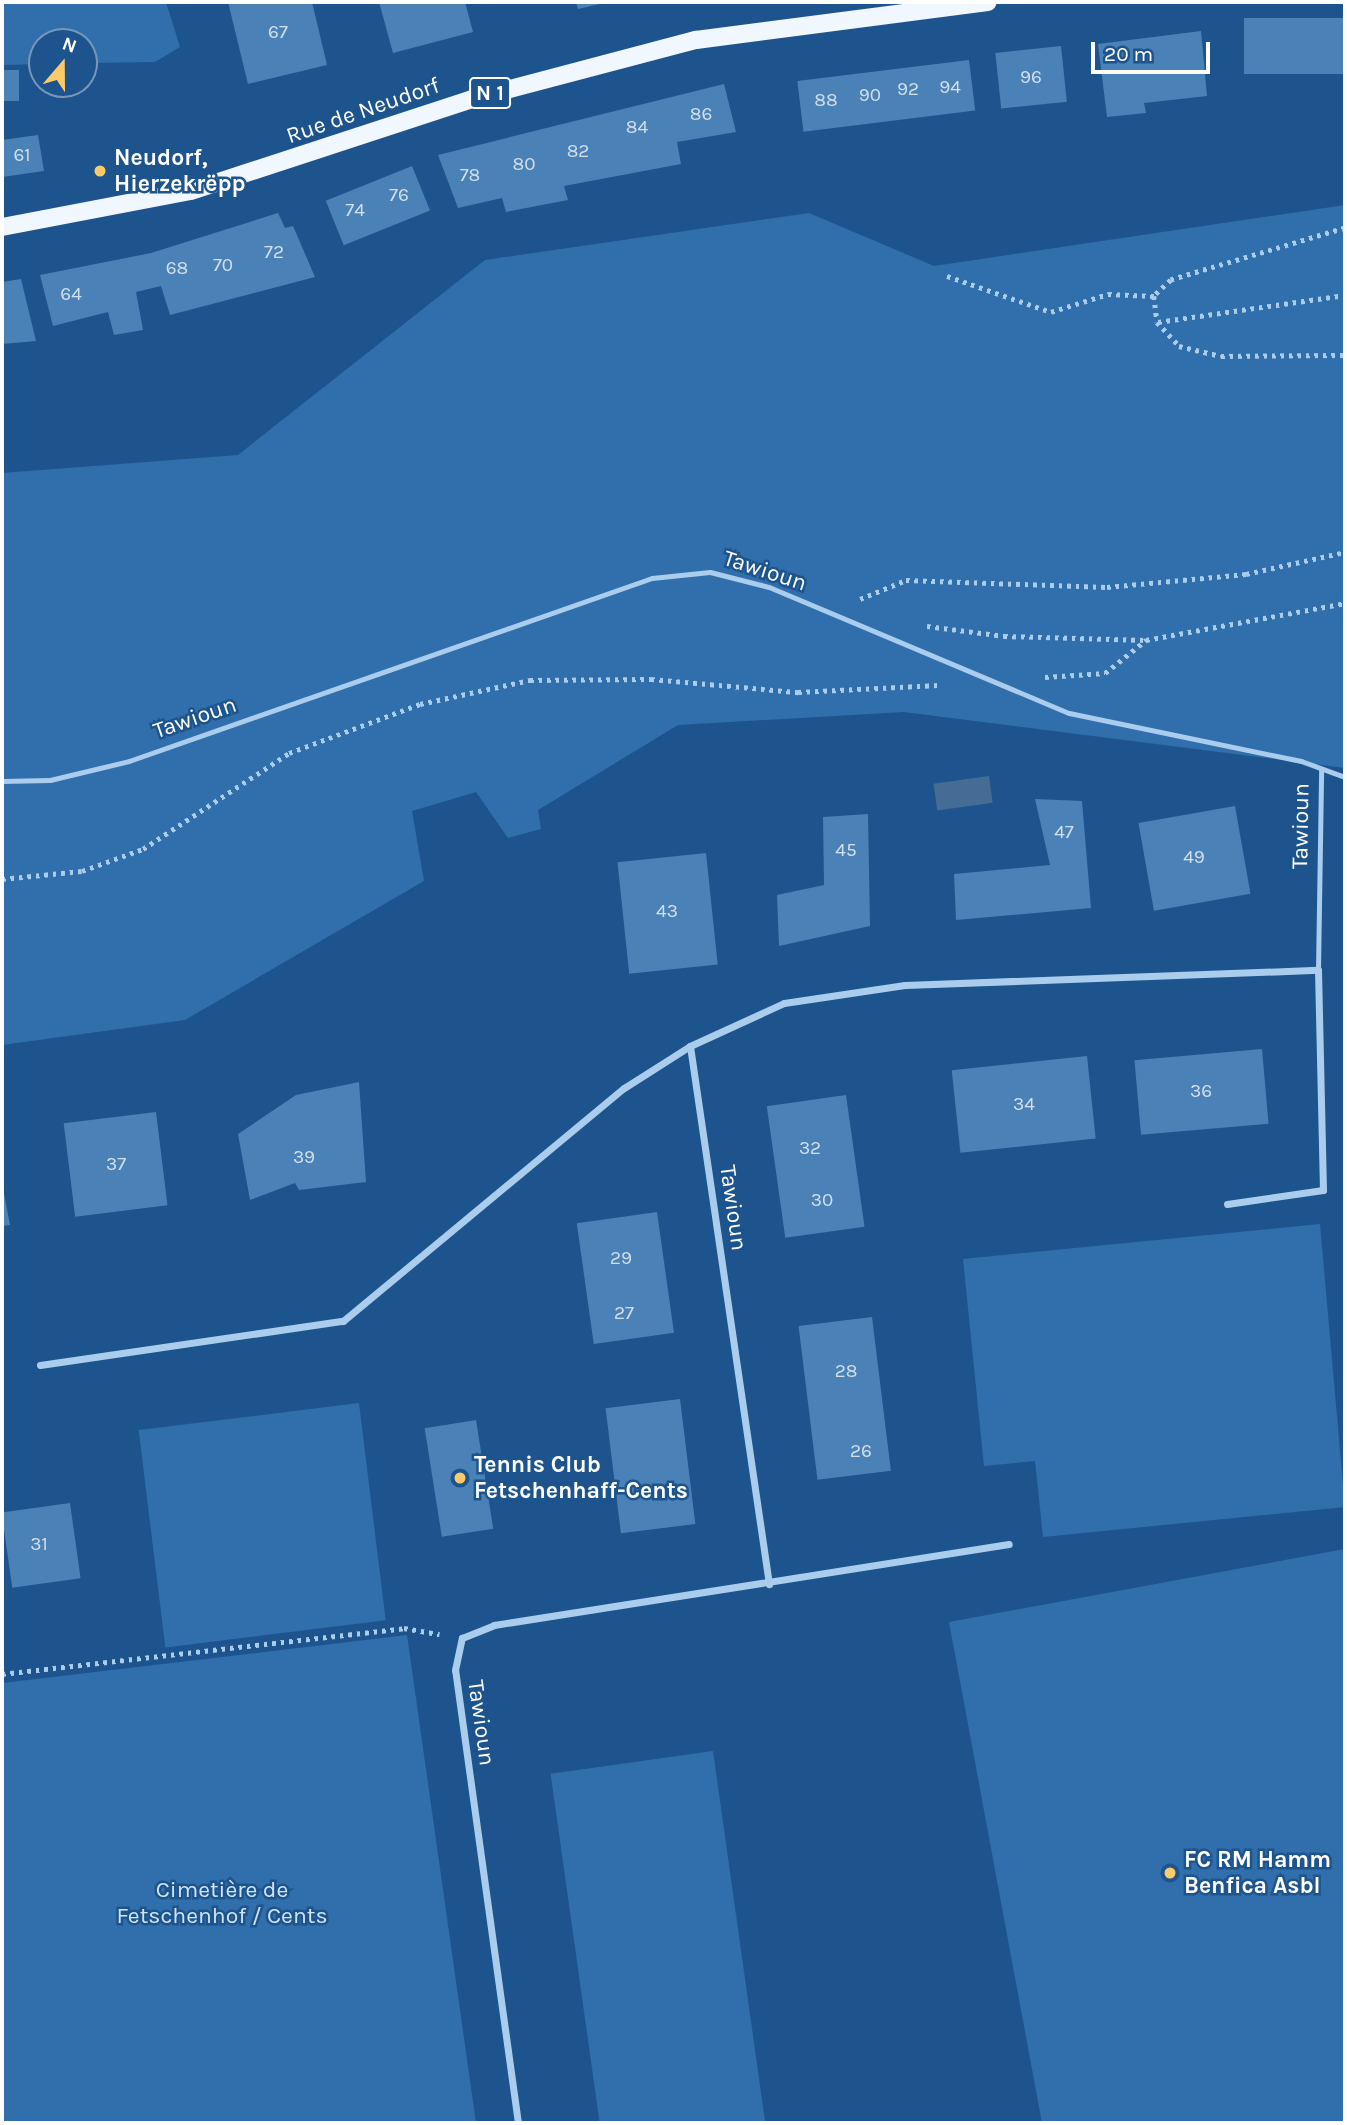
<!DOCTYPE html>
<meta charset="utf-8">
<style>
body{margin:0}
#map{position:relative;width:1347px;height:2125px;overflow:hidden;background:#1d548d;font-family:Karla,sans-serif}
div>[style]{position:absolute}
.green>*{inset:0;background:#306fab;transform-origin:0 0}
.water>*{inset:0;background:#456c95;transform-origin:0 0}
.building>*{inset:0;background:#4a81b7;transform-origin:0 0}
.path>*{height:4.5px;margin-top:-2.25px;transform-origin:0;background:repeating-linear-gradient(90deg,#aacced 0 3.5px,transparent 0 8.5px)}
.service>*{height:5px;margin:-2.5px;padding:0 2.5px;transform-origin:2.5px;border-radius:2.5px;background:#aacced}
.minor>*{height:7px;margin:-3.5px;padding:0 3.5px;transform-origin:3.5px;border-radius:3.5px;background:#aacced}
.primary>*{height:18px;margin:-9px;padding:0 9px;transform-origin:9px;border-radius:9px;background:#f1f7ff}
.dots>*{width:19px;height:19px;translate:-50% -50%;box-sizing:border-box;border:4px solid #1d548d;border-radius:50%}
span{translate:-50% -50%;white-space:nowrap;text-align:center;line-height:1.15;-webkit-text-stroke:5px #1d548d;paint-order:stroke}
.number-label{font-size:19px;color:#d2e0ed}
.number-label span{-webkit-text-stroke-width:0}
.shield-label span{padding:2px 5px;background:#1d548d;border:2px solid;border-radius:5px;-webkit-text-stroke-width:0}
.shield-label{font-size:21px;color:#fff;font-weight:700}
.street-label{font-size:23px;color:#fff}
.poi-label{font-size:23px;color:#fff;font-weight:700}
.left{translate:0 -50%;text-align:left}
.park-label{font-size:23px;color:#d0e5f9}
.frame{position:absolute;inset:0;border:4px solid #fff;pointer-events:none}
.north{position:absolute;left:28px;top:28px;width:70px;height:70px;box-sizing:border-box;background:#1d548d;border:2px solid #7798bb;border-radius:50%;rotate:20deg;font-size:19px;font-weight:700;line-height:28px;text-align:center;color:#fff}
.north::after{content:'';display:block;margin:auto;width:24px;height:32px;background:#fcca69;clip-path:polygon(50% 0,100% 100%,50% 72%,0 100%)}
.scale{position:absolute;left:1091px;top:42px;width:119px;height:32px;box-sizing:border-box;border:4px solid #fff;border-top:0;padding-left:9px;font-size:21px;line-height:24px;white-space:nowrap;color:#fff;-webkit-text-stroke:5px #1d548d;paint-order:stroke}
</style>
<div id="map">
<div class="green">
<div style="clip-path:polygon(2px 2px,166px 2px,180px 47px,155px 62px,84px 63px,84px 42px,42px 42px,42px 64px,2px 65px)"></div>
<div style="clip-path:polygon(1345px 205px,1345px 768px,904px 712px,678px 725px,538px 810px,541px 829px,508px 838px,476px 792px,412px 811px,424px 881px,185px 1020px,2px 1045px,2px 473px,238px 455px,485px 260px,809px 213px,934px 266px)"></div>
<div style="clip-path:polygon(1320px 1224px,1345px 1507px,1043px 1537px,1035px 1461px,984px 1466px,963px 1259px)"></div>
<div style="left:359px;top:1403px;width:219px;height:222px;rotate:83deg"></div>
<div style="clip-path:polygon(1345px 1549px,1345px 2123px,1042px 2123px,949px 1622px)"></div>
<div style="clip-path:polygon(407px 1635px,476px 2123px,2px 2123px,2px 1683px)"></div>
<div style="left:713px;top:1751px;width:375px;height:164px;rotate:82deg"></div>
</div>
<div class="water">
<div style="left:989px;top:776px;width:27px;height:56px;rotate:82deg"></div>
</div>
<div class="building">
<div style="clip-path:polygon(228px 2px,312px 2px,327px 65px,248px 84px)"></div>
<div style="clip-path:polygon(379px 2px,465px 2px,473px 32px,393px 53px)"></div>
<div style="clip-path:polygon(576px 2px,604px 2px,604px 3px,578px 9px)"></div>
<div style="left:1345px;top:18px;width:56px;height:101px;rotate:90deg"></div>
<div style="clip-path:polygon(1201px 31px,1207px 96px,1144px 103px,1146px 113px,1107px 117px,1098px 44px)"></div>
<div style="left:1061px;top:46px;width:56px;height:66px;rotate:84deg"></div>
<div style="left:969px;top:60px;width:51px;height:173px;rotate:83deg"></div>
<div style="left:2px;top:70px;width:17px;height:31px"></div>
<div style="clip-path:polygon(724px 84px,736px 132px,677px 142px,681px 164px,564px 186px,568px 200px,506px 212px,502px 198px,458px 208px,438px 155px)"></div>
<div style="clip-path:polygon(38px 135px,44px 171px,2px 177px,2px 140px)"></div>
<div style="left:412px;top:166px;width:48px;height:93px;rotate:68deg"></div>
<div style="clip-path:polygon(278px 213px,285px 228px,293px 226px,315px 277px,170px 315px,161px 286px,136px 292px,143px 330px,114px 335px,108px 312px,53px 326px,40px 275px,151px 253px)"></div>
<div style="clip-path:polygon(21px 279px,36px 341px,2px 344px,2px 282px)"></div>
<div style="clip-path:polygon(1035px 799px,1082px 801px,1091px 908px,956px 920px,954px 874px,1050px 865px)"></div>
<div style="left:1235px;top:806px;width:89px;height:98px;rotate:80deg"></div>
<div style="clip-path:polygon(868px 814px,870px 926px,779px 946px,777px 895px,824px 885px,823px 817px)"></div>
<div style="left:706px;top:853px;width:112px;height:89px;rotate:84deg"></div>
<div style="left:1262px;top:1049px;width:75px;height:128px;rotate:85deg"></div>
<div style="left:1087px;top:1056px;width:83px;height:136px;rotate:84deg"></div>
<div style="clip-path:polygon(359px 1082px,366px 1182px,299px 1190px,295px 1183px,250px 1200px,238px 1134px,296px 1095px)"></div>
<div style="left:846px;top:1095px;width:133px;height:80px;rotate:82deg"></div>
<div style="left:156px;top:1112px;width:94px;height:93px;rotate:83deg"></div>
<div style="clip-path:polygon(2px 1183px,10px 1225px,2px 1226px)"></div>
<div style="left:657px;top:1212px;width:122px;height:81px;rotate:82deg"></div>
<div style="left:872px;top:1317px;width:155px;height:74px;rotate:83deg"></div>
<div style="left:680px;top:1399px;width:126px;height:75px;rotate:83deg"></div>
<div style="left:476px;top:1420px;width:110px;height:52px;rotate:81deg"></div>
<div style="left:70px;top:1503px;width:76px;height:69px;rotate:82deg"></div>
</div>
<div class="path">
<div style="left:1345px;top:228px;width:182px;rotate:163.4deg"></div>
<div style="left:1171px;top:280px;width:23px;rotate:137deg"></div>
<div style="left:1154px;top:296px;width:26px;rotate:83deg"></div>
<div style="left:1157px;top:322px;width:33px;rotate:47deg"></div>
<div style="left:1179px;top:346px;width:43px;rotate:13.4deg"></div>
<div style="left:1221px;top:356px;width:124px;rotate:-0.5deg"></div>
<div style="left:947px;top:276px;width:110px;rotate:19.1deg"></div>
<div style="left:1051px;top:312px;width:60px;rotate:-17.5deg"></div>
<div style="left:1108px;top:294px;width:46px;rotate:2.5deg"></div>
<div style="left:1158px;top:322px;width:189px;rotate:-8.2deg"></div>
<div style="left:860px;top:599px;width:50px;rotate:-22.4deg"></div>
<div style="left:906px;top:580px;width:201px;rotate:2deg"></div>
<div style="left:1107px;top:587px;width:140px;rotate:-5.3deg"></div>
<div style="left:1246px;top:574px;width:101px;rotate:-12.5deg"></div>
<div style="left:927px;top:626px;width:78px;rotate:7.4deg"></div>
<div style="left:1004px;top:636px;width:142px;rotate:1.6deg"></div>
<div style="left:1146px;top:640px;width:202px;rotate:-10.5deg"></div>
<div style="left:1045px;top:677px;width:60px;rotate:-3.8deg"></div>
<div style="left:1105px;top:673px;width:53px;rotate:-38.8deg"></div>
<div style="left:2px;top:879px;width:80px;rotate:-5.7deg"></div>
<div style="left:82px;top:871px;width:65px;rotate:-19.8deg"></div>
<div style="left:143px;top:849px;width:175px;rotate:-33.3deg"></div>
<div style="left:289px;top:753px;width:140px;rotate:-20.5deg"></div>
<div style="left:420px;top:704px;width:113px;rotate:-12.3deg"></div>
<div style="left:530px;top:680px;width:121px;rotate:-0.5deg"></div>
<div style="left:651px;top:679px;width:148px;rotate:5.1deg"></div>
<div style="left:798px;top:692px;width:141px;rotate:-2.8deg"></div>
<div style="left:2px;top:1674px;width:405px;rotate:-6.5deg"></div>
<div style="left:404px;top:1628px;width:36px;rotate:10deg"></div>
</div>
<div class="service">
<div style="left:2px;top:781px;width:48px;rotate:-1.2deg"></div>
<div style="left:50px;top:780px;width:81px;rotate:-13.5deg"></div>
<div style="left:129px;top:761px;width:554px;rotate:-19.29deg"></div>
<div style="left:652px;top:578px;width:58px;rotate:-5.9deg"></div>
<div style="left:710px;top:572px;width:61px;rotate:14.3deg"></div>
<div style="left:769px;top:587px;width:325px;rotate:22.8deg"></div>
<div style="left:1069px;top:713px;width:237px;rotate:11.7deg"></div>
<div style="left:1301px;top:761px;width:47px;rotate:20deg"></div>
<div style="left:1318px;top:970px;width:201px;rotate:-89.1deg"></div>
</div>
<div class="minor">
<div style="left:690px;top:1046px;width:544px;rotate:81.65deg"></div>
<div style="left:40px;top:1365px;width:306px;rotate:-8.3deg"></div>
<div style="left:343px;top:1321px;width:365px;rotate:-39.7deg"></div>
<div style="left:624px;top:1088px;width:78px;rotate:-32.5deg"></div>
<div style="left:690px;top:1046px;width:103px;rotate:-24.6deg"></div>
<div style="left:784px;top:1003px;width:122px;rotate:-8.5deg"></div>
<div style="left:905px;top:985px;width:413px;rotate:-2.1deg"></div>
<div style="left:1318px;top:970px;width:220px;rotate:88.7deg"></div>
<div style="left:1323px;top:1190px;width:97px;rotate:171.7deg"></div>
<div style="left:518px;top:2123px;width:457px;rotate:-97.9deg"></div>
<div style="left:455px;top:1670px;width:33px;rotate:-78deg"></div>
<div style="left:462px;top:1638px;width:35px;rotate:-22deg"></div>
<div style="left:494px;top:1625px;width:521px;rotate:-8.94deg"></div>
</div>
<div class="primary">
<div style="left:2px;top:227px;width:192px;rotate:-10.8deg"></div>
<div style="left:191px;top:191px;width:296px;rotate:-18.1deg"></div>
<div style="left:472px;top:99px;width:232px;rotate:-14.8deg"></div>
<div style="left:696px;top:40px;width:294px;rotate:-7.4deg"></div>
</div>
<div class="dots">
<div style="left:100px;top:171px;background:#fcca69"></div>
<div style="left:460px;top:1478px;background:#fcca69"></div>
<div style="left:1170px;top:1873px;background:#fcca69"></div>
</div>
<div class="number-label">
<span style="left:278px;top:33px">67</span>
<span style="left:1031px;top:78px">96</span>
<span style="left:950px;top:88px">94</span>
<span style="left:908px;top:90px">92</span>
<span style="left:870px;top:96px">90</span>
<span style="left:826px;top:101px">88</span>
<span style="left:701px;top:115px">86</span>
<span style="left:637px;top:128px">84</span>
<span style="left:578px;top:152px">82</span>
<span style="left:22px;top:156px">61</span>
<span style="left:524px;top:165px">80</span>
<span style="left:470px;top:176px">78</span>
<span style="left:399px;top:196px">76</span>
<span style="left:355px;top:211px">74</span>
<span style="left:274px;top:253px">72</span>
<span style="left:223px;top:266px">70</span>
<span style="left:177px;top:269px">68</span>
<span style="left:71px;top:295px">64</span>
<span style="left:1064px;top:833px">47</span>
<span style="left:846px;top:851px">45</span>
<span style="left:1194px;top:858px">49</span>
<span style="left:667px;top:912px">43</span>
<span style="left:1201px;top:1092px">36</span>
<span style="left:1024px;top:1105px">34</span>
<span style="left:810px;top:1149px">32</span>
<span style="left:304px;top:1158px">39</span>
<span style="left:116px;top:1165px">37</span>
<span style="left:822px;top:1201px">30</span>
<span style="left:621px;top:1259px">29</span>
<span style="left:624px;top:1314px">27</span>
<span style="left:846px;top:1372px">28</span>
<span style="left:861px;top:1452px">26</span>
<span style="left:39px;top:1545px">31</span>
</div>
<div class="shield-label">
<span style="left:490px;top:93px">N 1</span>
</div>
<div class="street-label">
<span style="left:363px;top:111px;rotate:-19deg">Rue de Neudorf</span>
<span style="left:765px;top:571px;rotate:18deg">Tawioun</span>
<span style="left:195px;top:718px;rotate:-19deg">Tawioun</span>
<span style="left:1301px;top:826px;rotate:-89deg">Tawioun</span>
<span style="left:733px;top:1208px;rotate:82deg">Tawioun</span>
<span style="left:481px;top:1723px;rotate:82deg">Tawioun</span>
</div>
<div class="poi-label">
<span class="left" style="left:114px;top:171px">Neudorf,<br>Hierzekrëpp</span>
<span class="left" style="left:474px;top:1478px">Tennis Club<br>Fetschenhaff-Cents</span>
<span class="left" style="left:1184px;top:1873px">FC RM Hamm<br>Benfica Asbl</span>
</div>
<div class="park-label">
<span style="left:222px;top:1903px">Cimetière de<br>Fetschenhof / Cents</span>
</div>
<div class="frame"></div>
<div class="north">N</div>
<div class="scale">20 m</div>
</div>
